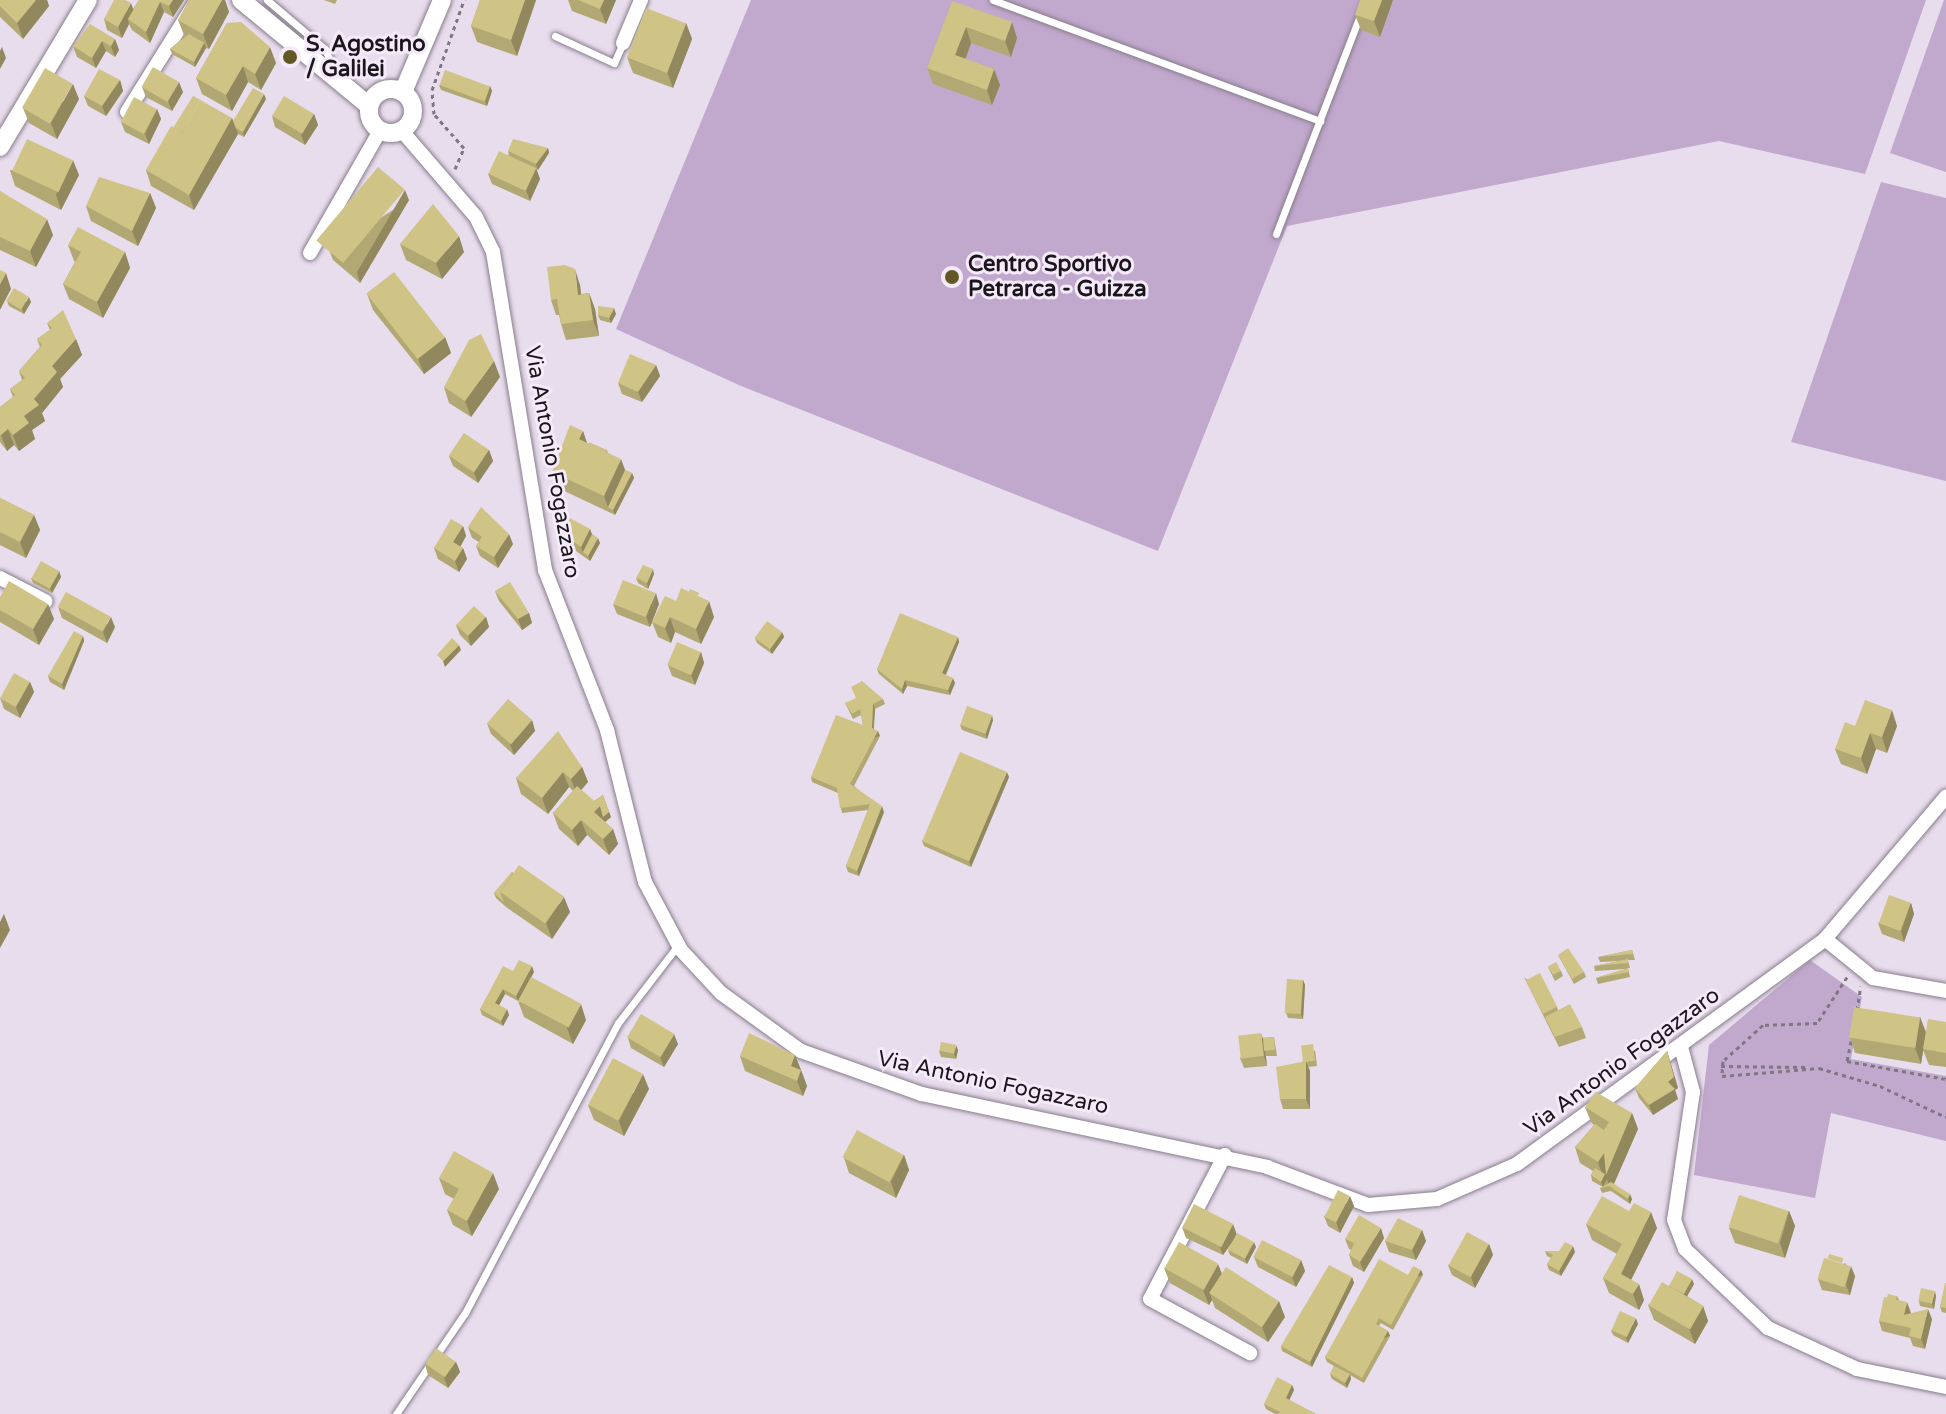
<!DOCTYPE html>
<style>
body{margin:0}
#map{position:relative;width:1946px;height:1414px;overflow:hidden;background:#e8dded;font-family:"Varela Round",sans-serif}
div>[style]{position:absolute}
.green>*{inset:0;background:#c1a8cd}
.path>*{height:3px;margin-top:-1.5px;transform-origin:0;background:repeating-linear-gradient(90deg,#7e7681 0 4px,transparent 0 8px)}
.roads{filter:drop-shadow(0 0 2px #877d8c) drop-shadow(0 0 2px #877d8c)}
.service>*{height:7px;margin:-3.5px;padding:0 3.5px;transform-origin:3.5px;border-radius:3.5px;background:#fff}
.minor>*{height:14px;margin:-7px;padding:0 7px;transform-origin:7px;border-radius:7px;background:#fff}
.tertiary>*{height:18px;margin:-9px;padding:0 9px;transform-origin:9px;border-radius:9px;background:#fff}
.tertiary>.ring{margin:-9px;padding:0;box-sizing:content-box;background:none;border:18px solid #fff;border-radius:50%}
.wall>*{inset:0;background:#b2a873}
.shaded-wall>*{inset:0;background:#91885e;transform-origin:0 0}
.building>*{inset:0;background:#cfc386;transform-origin:0 0}
.dots>*{width:22px;height:22px;translate:-50% -50%;box-sizing:border-box;border:4px solid #f5eafa;border-radius:50%}
span{translate:-50% -50%;white-space:nowrap;text-align:center;line-height:1.15;-webkit-text-stroke:6px #f5eafa;paint-order:stroke}
.poi-label{font-size:22px;color:#1a161c;font-weight:700}
.left{translate:0 -50%;text-align:left}
.street-label{font-size:22px;color:#1a161c}
</style>
<div id="map">
<div class="green">
<div style="clip-path:polygon(751px 0,1926px 0,1865px 174px,1719px 141px,1287px 226px,1158px 551px,741px 386px,616px 329px)"></div>
<div style="clip-path:polygon(1944px 0,1946px 0,1946px 172px,1890px 153px)"></div>
<div style="clip-path:polygon(1881px 182px,1946px 198px,1946px 481px,1791px 442px)"></div>
<div style="clip-path:polygon(1810px 960px,1862px 997px,1851px 1059px,1946px 1076px,1946px 1141px,1831px 1113px,1815px 1198px,1694px 1175px,1709px 1045px)"></div>
</div>
<div class="path">
<div style="left:455px;top:169px;width:23px;rotate:-67deg"></div>
<div style="left:464px;top:148px;width:45px;rotate:-131.4deg"></div>
<div style="left:434px;top:114px;width:24px;rotate:-95deg"></div>
<div style="left:432px;top:90px;width:96px;rotate:-70.4deg"></div>
<div style="left:1847px;top:977px;width:55px;rotate:123.1deg"></div>
<div style="left:1817px;top:1023px;width:54px;rotate:177.9deg"></div>
<div style="left:1763px;top:1025px;width:54px;rotate:138deg"></div>
<div style="left:1723px;top:1061px;width:15px;rotate:94deg"></div>
<div style="left:1722px;top:1076px;width:97px;rotate:-4.7deg"></div>
<div style="left:1819px;top:1068px;width:64px;rotate:16.4deg"></div>
<div style="left:1880px;top:1086px;width:73px;rotate:25.2deg"></div>
<div style="left:1857px;top:1010px;width:24px;rotate:-81deg"></div>
<div style="left:1851px;top:1041px;width:20px;rotate:101deg"></div>
<div style="left:1847px;top:1061px;width:101px;rotate:10.3deg"></div>
<div style="left:1721px;top:1066px;width:88px;rotate:0.7deg"></div>
</div>
<div class="roads">
<div class="service">
<div style="left:267px;top:0;width:76px;rotate:40.2deg"></div>
<div style="left:325px;top:49px;width:21px;rotate:67deg"></div>
<div style="left:993px;top:0;width:349px;rotate:20.3deg"></div>
<div style="left:555px;top:36px;width:65px;rotate:24.6deg"></div>
<div style="left:614px;top:63px;width:22px;rotate:-66deg"></div>
<div style="left:1276px;top:234px;width:251px;rotate:-69deg"></div>
<div style="left:396px;top:1414px;width:122px;rotate:-55.7deg"></div>
<div style="left:465px;top:1313px;width:328px;rotate:-62.2deg"></div>
<div style="left:618px;top:1023px;width:98px;rotate:-52.4deg"></div>
</div>
<div class="minor">
<div style="left:623px;top:43px;width:47px;rotate:-67.3deg"></div>
<div style="left:127px;top:112px;width:132px;rotate:-58deg"></div>
<div style="left:402px;top:131px;width:113px;rotate:49.3deg"></div>
<div style="left:476px;top:217px;width:39px;rotate:64deg"></div>
<div style="left:493px;top:252px;width:322px;rotate:80.7deg"></div>
<div style="left:545px;top:570px;width:172px;rotate:68.8deg"></div>
<div style="left:607px;top:730px;width:157px;rotate:76deg"></div>
<div style="left:645px;top:882px;width:77px;rotate:62.1deg"></div>
<div style="left:681px;top:950px;width:59px;rotate:47.1deg"></div>
<div style="left:721px;top:993px;width:99px;rotate:35.9deg"></div>
<div style="left:801px;top:1051px;width:128px;rotate:19.6deg"></div>
<div style="left:922px;top:1094px;width:353px;rotate:11.9deg"></div>
<div style="left:1267px;top:1167px;width:108px;rotate:20.6deg"></div>
<div style="left:1368px;top:1205px;width:69px;rotate:-5deg"></div>
<div style="left:1437px;top:1199px;width:87px;rotate:-23.6deg"></div>
<div style="left:1517px;top:1164px;width:381px;rotate:-36.1deg"></div>
<div style="left:1825px;top:939px;width:187px;rotate:-49.6deg"></div>
<div style="left:310px;top:253px;width:141px;rotate:-60.2deg"></div>
<div style="left:0;top:578px;width:51px;rotate:27.1deg"></div>
<div style="left:1825px;top:939px;width:62px;rotate:39.1deg"></div>
<div style="left:1873px;top:978px;width:74px;rotate:10.1deg"></div>
<div style="left:1681px;top:1047px;width:47px;rotate:75.1deg"></div>
<div style="left:1693px;top:1092px;width:129px;rotate:98.4deg"></div>
<div style="left:1674px;top:1220px;width:31px;rotate:69deg"></div>
<div style="left:1685px;top:1249px;width:115px;rotate:43.6deg"></div>
<div style="left:1768px;top:1328px;width:98px;rotate:24.7deg"></div>
<div style="left:1857px;top:1369px;width:91px;rotate:11.4deg"></div>
<div style="left:1225px;top:1155px;width:162px;rotate:117.5deg"></div>
<div style="left:1150px;top:1299px;width:114px;rotate:28.4deg"></div>
</div>
<div class="tertiary">
<div style="left:241px;top:0;width:165px;rotate:39.6deg"></div>
<div class="ring" style="left:369px;top:89px;width:26px;height:26px"></div>
<div style="left:403px;top:92px;width:100px;rotate:-67deg"></div>
<div style="left:0;top:147px;width:171px;rotate:-59.1deg"></div>
</div>
</div>
<div class="wall">
<div style="clip-path:polygon(0 0,47px 0,49px 6px,23px 39px,0 17px)"></div>
<div style="clip-path:polygon(139px 0,184px 0,173px 17px,164px 12px,150px 43px,132px 30px,129px 24px,122px 38px,107px 30px,104px 19px,133px 9px)"></div>
<div style="clip-path:polygon(189px 0,225px 0,229px 12px,209px 49px,206px 48px,195px 67px,172px 54px,170px 49px,185px 36px,184px 35px,178px 20px)"></div>
<div style="clip-path:polygon(324px 0,337px 0,335px 4px)"></div>
<div style="clip-path:polygon(480px 0,536px 0,517px 56px,477px 42px,471px 26px)"></div>
<div style="clip-path:polygon(568px 0,616px 0,606px 24px,572px 11px)"></div>
<div style="clip-path:polygon(1360px 0,1393px 0,1380px 37px,1361px 30px,1355px 15px)"></div>
<div style="clip-path:polygon(952px 1px,1017px 38px,1011px 57px,971px 43px,966px 59px,994px 69px,1000px 85px,992px 105px,933px 84px,927px 68px)"></div>
<div style="clip-path:polygon(227px 23px,276px 63px,261px 90px,248px 82px,232px 111px,202px 94px,196px 78px)"></div>
<div style="clip-path:polygon(686px 23px,692px 39px,673px 88px,633px 73px,627px 57px)"></div>
<div style="clip-path:polygon(115px 39px,119px 50px,115px 57px,106px 51px,96px 68px,77px 57px,73px 46px)"></div>
<div style="clip-path:polygon(120px 80px,123px 91px,106px 116px,88px 106px,84px 96px)"></div>
<div style="clip-path:polygon(439px 85px,490px 86px,492px 91px,487px 106px,441px 90px)"></div>
<div style="clip-path:polygon(142px 87px,183px 92px,172px 111px,146px 97px)"></div>
<div style="clip-path:polygon(79px 99px,57px 139px,29px 123px,23px 108px)"></div>
<div style="clip-path:polygon(266px 99px,244px 137px,238px 134px,194px 210px,151px 186px,146px 170px,173px 128px,232px 118px,233px 121px)"></div>
<div style="clip-path:polygon(157px 109px,161px 119px,149px 144px,125px 132px,121px 122px)"></div>
<div style="clip-path:polygon(314px 114px,318px 125px,305px 145px,275px 127px,272px 116px)"></div>
<div style="clip-path:polygon(548px 148px,549px 153px,538px 170px,536px 169px,540px 179px,530px 201px,492px 184px,488px 174px,509px 156px,508px 151px)"></div>
<div style="clip-path:polygon(10px 170px,79px 175px,61px 210px,15px 186px)"></div>
<div style="clip-path:polygon(0 191px,53px 235px,36px 267px,0 250px)"></div>
<div style="clip-path:polygon(150px 193px,156px 208px,138px 246px,91px 221px,86px 206px)"></div>
<div style="clip-path:polygon(409px 200px,360px 283px,333px 260px,329px 250px)"></div>
<div style="clip-path:polygon(400px 244px,464px 252px,442px 279px,406px 260px)"></div>
<div style="clip-path:polygon(68px 245px,125px 252px,130px 268px,103px 318px,69px 299px,63px 284px,75px 262px,74px 261px)"></div>
<div style="clip-path:polygon(580px 285px,581px 294px,589px 293px,595px 309px,599px 336px,566px 340px,561px 324px,559px 315px,556px 315px,551px 300px)"></div>
<div style="clip-path:polygon(367px 294px,445px 337px,451px 353px,424px 374px,373px 310px)"></div>
<div style="clip-path:polygon(7px 301px,31px 302px,24px 314px,9px 306px)"></div>
<div style="clip-path:polygon(616px 314px,611px 323px,600px 320px,598px 315px)"></div>
<div style="clip-path:polygon(47px 323px,76px 339px,82px 355px,60px 379px,63px 387px,42px 413px,45px 421px,32px 430px,35px 439px,19px 451px,14px 445px,7px 451px,0 442px,0 407px,13px 397px,10px 389px,22px 380px,19px 371px,40px 347px,37px 339px,50px 330px)"></div>
<div style="clip-path:polygon(656px 365px,660px 376px,642px 402px,622px 394px,618px 383px)"></div>
<div style="clip-path:polygon(500px 377px,471px 417px,449px 403px,444px 387px)"></div>
<div style="clip-path:polygon(583px 431px,587px 443px,607px 450px,608px 453px,625px 470px,632px 473px,634px 478px,615px 515px,558px 488px,552px 472px)"></div>
<div style="clip-path:polygon(489px 450px,493px 461px,478px 483px,453px 466px,449px 456px)"></div>
<div style="clip-path:polygon(0 498px,34px 515px,40px 530px,26px 558px,0 545px)"></div>
<div style="clip-path:polygon(463px 526px,466px 536px,460px 547px,463px 548px,467px 559px,459px 572px,438px 559px,434px 548px)"></div>
<div style="clip-path:polygon(468px 527px,513px 544px,498px 568px,480px 556px,476px 546px,479px 542px,472px 538px)"></div>
<div style="clip-path:polygon(590px 529px,592px 534px,600px 543px,590px 561px,562px 541px,558px 531px)"></div>
<div style="clip-path:polygon(59px 571px,61px 577px,52px 593px,33px 583px,31px 578px)"></div>
<div style="clip-path:polygon(654px 574px,648px 589px,638px 583px,636px 578px)"></div>
<div style="clip-path:polygon(495px 591px,529px 613px,532px 623px,522px 630px,499px 601px)"></div>
<div style="clip-path:polygon(0 597px,54px 619px,39px 645px,0 622px)"></div>
<div style="clip-path:polygon(701px 598px,714px 617px,701px 644px,675px 632px,671px 643px,658px 637px,652px 622px,676px 601px)"></div>
<div style="clip-path:polygon(613px 604px,659px 604px,650px 627px,617px 614px)"></div>
<div style="clip-path:polygon(58px 607px,115px 627px,107px 643px,62px 618px)"></div>
<div style="clip-path:polygon(486px 617px,489px 627px,471px 646px,460px 635px,456px 625px)"></div>
<div style="clip-path:polygon(782px 632px,784px 637px,772px 654px,757px 643px,755px 638px)"></div>
<div style="clip-path:polygon(83px 636px,84px 641px,64px 690px,50px 682px,48px 676px)"></div>
<div style="clip-path:polygon(958px 637px,959px 642px,946px 675px,955px 683px,950px 695px,907px 686px,903px 694px,879px 674px,877px 669px)"></div>
<div style="clip-path:polygon(701px 652px,704px 663px,695px 685px,672px 676px,668px 665px)"></div>
<div style="clip-path:polygon(30px 682px,34px 692px,20px 718px,4px 709px,0 698px)"></div>
<div style="clip-path:polygon(883px 699px,885px 704px,875px 709px,874px 729px,880px 736px,854px 786px,884px 812px,859px 876px,848px 872px,846px 866px,868px 810px,842px 813px,838px 793px,812px 782px,811px 777px,863px 725px,861px 715px,853px 719px,845px 703px)"></div>
<div style="clip-path:polygon(532px 720px,535px 731px,514px 755px,491px 734px,487px 723px)"></div>
<div style="clip-path:polygon(993px 720px,987px 739px,962px 730px,960px 725px)"></div>
<div style="clip-path:polygon(1855px 726px,1897px 726px,1887px 753px,1876px 749px,1867px 774px,1841px 764px,1835px 749px)"></div>
<div style="clip-path:polygon(582px 767px,588px 782px,581px 790px,594px 801px,603px 795px,611px 817px,605px 822px,613px 829px,618px 844px,609px 855px,587px 835px,578px 846px,559px 829px,553px 813px,573px 791px,569px 787px,548px 814px,521px 794px,516px 778px)"></div>
<div style="clip-path:polygon(1009px 777px,971px 867px,924px 846px,922px 841px)"></div>
<div style="clip-path:polygon(512px 872px,570px 912px,552px 939px,506px 907px,496px 898px,494px 893px)"></div>
<div style="clip-path:polygon(1911px 903px,1914px 914px,1904px 942px,1882px 934px,1878px 923px)"></div>
<div style="clip-path:polygon(1632px 950px,1635px 960px,1628px 960px,1630px 968px,1628px 968px,1630px 977px,1598px 984px,1596px 978px,1626px 969px,1595px 971px,1594px 966px,1620px 961px,1600px 962px,1598px 957px)"></div>
<div style="clip-path:polygon(1558px 955px,1584px 972px,1586px 977px,1574px 984px)"></div>
<div style="clip-path:polygon(1548px 967px,1561px 971px,1563px 976px,1555px 981px)"></div>
<div style="clip-path:polygon(513px 971px,534px 972px,518px 1001px,505px 994px,499px 1005px,509px 1015px,503px 1026px,482px 1015px,480px 1009px)"></div>
<div style="clip-path:polygon(1524px 977px,1557px 1007px,1558px 1010px,1582px 1027px,1586px 1038px,1559px 1047px)"></div>
<div style="clip-path:polygon(1303px 980px,1305px 985px,1303px 1019px,1288px 1018px,1286px 1013px)"></div>
<div style="clip-path:polygon(518px 1001px,586px 1020px,573px 1044px,524px 1017px)"></div>
<div style="clip-path:polygon(1920px 1017px,1926px 1032px,1946px 1022px,1946px 1067px,1929px 1065px,1923px 1050px,1921px 1064px,1855px 1053px,1850px 1038px)"></div>
<div style="clip-path:polygon(1274px 1037px,1277px 1056px,1266px 1056px,1267px 1066px,1244px 1068px,1240px 1058px,1263px 1038px)"></div>
<div style="clip-path:polygon(628px 1038px,678px 1044px,664px 1067px,631px 1048px)"></div>
<div style="clip-path:polygon(958px 1050px,956px 1059px,941px 1057px,939px 1051px)"></div>
<div style="clip-path:polygon(1315px 1050px,1317px 1066px,1308px 1067px,1310px 1071px,1310px 1109px,1283px 1109px,1280px 1099px,1303px 1061px)"></div>
<div style="clip-path:polygon(1667px 1051px,1678px 1088px,1675px 1090px,1678px 1099px,1653px 1115px,1639px 1098px,1635px 1088px)"></div>
<div style="clip-path:polygon(795px 1055px,807px 1086px,803px 1096px,745px 1071px,740px 1056px)"></div>
<div style="clip-path:polygon(649px 1089px,624px 1136px,594px 1120px,588px 1105px)"></div>
<div style="clip-path:polygon(1585px 1107px,1632px 1113px,1638px 1129px,1614px 1184px,1632px 1199px,1630px 1204px,1611px 1191px,1602px 1193px,1600px 1188px,1603px 1187px,1592px 1181px,1591px 1175px,1593px 1171px,1580px 1163px,1575px 1147px,1594px 1125px,1591px 1122px)"></div>
<div style="clip-path:polygon(904px 1155px,909px 1170px,896px 1198px,849px 1173px,844px 1158px)"></div>
<div style="clip-path:polygon(439px 1178px,499px 1189px,472px 1236px,453px 1225px,447px 1210px,454px 1199px,445px 1194px)"></div>
<div style="clip-path:polygon(1354px 1206px,1340px 1233px,1328px 1226px,1324px 1216px)"></div>
<div style="clip-path:polygon(1629px 1211px,1657px 1228px,1631px 1280px,1644px 1300px,1639px 1310px,1609px 1293px,1603px 1278px,1617px 1254px,1592px 1240px,1586px 1224px)"></div>
<div style="clip-path:polygon(1789px 1211px,1795px 1226px,1785px 1258px,1735px 1243px,1729px 1228px)"></div>
<div style="clip-path:polygon(1182px 1227px,1236px 1234px,1256px 1247px,1247px 1264px,1230px 1255px,1228px 1250px,1233px 1241px,1223px 1255px,1186px 1238px)"></div>
<div style="clip-path:polygon(1422px 1230px,1426px 1241px,1416px 1260px,1389px 1252px,1385px 1241px)"></div>
<div style="clip-path:polygon(1384px 1238px,1364px 1272px,1353px 1266px,1349px 1255px,1351px 1250px,1349px 1249px,1345px 1239px)"></div>
<div style="clip-path:polygon(1489px 1244px,1493px 1255px,1475px 1288px,1452px 1275px,1448px 1265px)"></div>
<div style="clip-path:polygon(1545px 1251px,1575px 1252px,1561px 1276px,1549px 1270px,1547px 1264px,1551px 1258px,1547px 1256px)"></div>
<div style="clip-path:polygon(1254px 1257px,1301px 1260px,1305px 1271px,1296px 1287px,1258px 1267px)"></div>
<div style="clip-path:polygon(1845px 1263px,1855px 1276px,1850px 1295px,1822px 1290px,1818px 1279px)"></div>
<div style="clip-path:polygon(1164px 1268px,1222px 1274px,1285px 1317px,1268px 1342px,1215px 1308px,1212px 1300px,1209px 1305px,1170px 1283px)"></div>
<div style="clip-path:polygon(1421px 1270px,1423px 1275px,1393px 1330px,1381px 1323px,1379px 1326px,1388px 1331px,1390px 1336px,1364px 1383px,1350px 1375px,1351px 1379px,1347px 1388px,1332px 1379px,1330px 1374px,1334px 1366px,1327px 1362px,1325px 1357px,1408px 1275px)"></div>
<div style="clip-path:polygon(1352px 1277px,1354px 1283px,1312px 1367px,1282px 1351px,1281px 1346px)"></div>
<div style="clip-path:polygon(1946px 1283px,1946px 1313px,1942px 1312px,1940px 1307px)"></div>
<div style="clip-path:polygon(1694px 1284px,1687px 1296px,1703px 1306px,1708px 1321px,1695px 1344px,1654px 1320px,1648px 1305px,1669px 1286px)"></div>
<div style="clip-path:polygon(1897px 1296px,1899px 1300px,1911px 1313px,1932px 1319px,1925px 1349px,1913px 1346px,1910px 1338px,1882px 1331px,1879px 1321px,1887px 1298px)"></div>
<div style="clip-path:polygon(1936px 1296px,1934px 1309px,1920px 1306px,1919px 1301px)"></div>
<div style="clip-path:polygon(1638px 1324px,1628px 1343px,1613px 1335px,1611px 1330px)"></div>
<div style="clip-path:polygon(456px 1362px,460px 1372px,448px 1388px,428px 1375px,425px 1364px)"></div>
<div style="clip-path:polygon(1292px 1385px,1294px 1390px,1289px 1400px,1316px 1414px,1275px 1414px,1266px 1409px,1264px 1404px)"></div>
</div>
<div class="shaded-wall">
<div style="clip-path:polygon(36px 0,47px 0,49px 6px,23px 39px,17px 23px)"></div>
<div style="clip-path:polygon(173px 0,184px 0,173px 17px,169px 6px)"></div>
<div style="clip-path:polygon(222px 0,225px 0,229px 12px,209px 49px,203px 34px)"></div>
<div style="clip-path:polygon(525px 0,536px 0,517px 56px,511px 40px)"></div>
<div style="clip-path:polygon(604px 0,616px 0,606px 24px,600px 9px)"></div>
<div style="clip-path:polygon(1382px 0,1393px 0,1380px 37px,1374px 21px)"></div>
<div style="clip-path:polygon(160px 2px,164px 12px,150px 43px,146px 32px)"></div>
<div style="clip-path:polygon(131px 3px,135px 14px,128px 19px,129px 24px,122px 38px,118px 27px)"></div>
<div style="clip-path:polygon(1012px 22px,1017px 38px,1011px 57px,1005px 41px)"></div>
<div style="clip-path:polygon(686px 23px,692px 39px,673px 88px,667px 72px)"></div>
<div style="clip-path:polygon(966px 27px,971px 43px,961px 71px,955px 55px)"></div>
<div style="clip-path:polygon(115px 39px,119px 50px,115px 57px,111px 46px)"></div>
<div style="clip-path:polygon(102px 41px,106px 51px,96px 68px,92px 58px)"></div>
<div style="clip-path:polygon(204px 43px,206px 48px,195px 67px,194px 62px)"></div>
<div style="clip-path:polygon(2px 47px,6px 58px,0 69px,0 51px)"></div>
<div style="clip-path:polygon(270px 47px,276px 63px,261px 90px,255px 74px)"></div>
<div style="clip-path:polygon(243px 66px,248px 82px,232px 111px,226px 95px)"></div>
<div style="clip-path:polygon(994px 69px,1000px 85px,992px 105px,987px 90px)"></div>
<div style="clip-path:polygon(120px 80px,123px 91px,106px 116px,102px 106px)"></div>
<div style="clip-path:polygon(179px 82px,183px 92px,172px 111px,168px 101px)"></div>
<div style="clip-path:polygon(73px 84px,79px 99px,57px 139px,51px 123px)"></div>
<div style="clip-path:polygon(490px 86px,492px 91px,487px 106px,485px 101px)"></div>
<div style="clip-path:polygon(264px 94px,266px 99px,244px 137px,243px 132px)"></div>
<div style="clip-path:polygon(157px 109px,161px 119px,149px 144px,145px 134px)"></div>
<div style="clip-path:polygon(314px 114px,318px 125px,305px 145px,301px 135px)"></div>
<div style="clip-path:polygon(232px 118px,238px 134px,194px 210px,189px 195px)"></div>
<div style="clip-path:polygon(548px 148px,549px 153px,538px 170px,536px 164px)"></div>
<div style="clip-path:polygon(73px 160px,79px 175px,61px 210px,56px 195px)"></div>
<div style="clip-path:polygon(536px 168px,540px 179px,530px 201px,526px 190px)"></div>
<div style="clip-path:polygon(405px 190px,409px 200px,360px 283px,357px 272px)"></div>
<div style="clip-path:polygon(150px 193px,156px 208px,138px 246px,132px 231px)"></div>
<div style="clip-path:polygon(47px 219px,53px 235px,36px 267px,30px 251px)"></div>
<div style="clip-path:polygon(459px 236px,464px 252px,442px 279px,436px 263px)"></div>
<div style="clip-path:polygon(125px 252px,130px 268px,103px 318px,97px 302px)"></div>
<div style="clip-path:polygon(575px 269px,580px 285px,583px 311px,578px 295px)"></div>
<div style="clip-path:polygon(6px 273px,11px 289px,0 310px,0 284px)"></div>
<div style="clip-path:polygon(589px 293px,595px 309px,599px 336px,593px 320px)"></div>
<div style="clip-path:polygon(29px 297px,31px 302px,24px 314px,22px 309px)"></div>
<div style="clip-path:polygon(614px 308px,616px 314px,611px 323px,609px 318px)"></div>
<div style="clip-path:polygon(445px 337px,451px 353px,424px 374px,418px 359px)"></div>
<div style="clip-path:polygon(76px 339px,82px 355px,60px 379px,63px 387px,42px 413px,45px 421px,32px 430px,35px 439px,19px 451px,13px 435px,52px 366px)"></div>
<div style="clip-path:polygon(494px 361px,500px 377px,471px 417px,465px 401px)"></div>
<div style="clip-path:polygon(656px 365px,660px 376px,642px 402px,638px 392px)"></div>
<div style="clip-path:polygon(8px 429px,14px 445px,7px 451px,1px 435px)"></div>
<div style="clip-path:polygon(583px 431px,588px 446px,579px 439px)"></div>
<div style="clip-path:polygon(489px 450px,493px 461px,478px 483px,474px 473px)"></div>
<div style="clip-path:polygon(621px 459px,627px 475px,608px 507px,604px 496px)"></div>
<div style="clip-path:polygon(632px 473px,634px 478px,615px 515px,613px 510px)"></div>
<div style="clip-path:polygon(34px 515px,40px 530px,26px 558px,20px 542px)"></div>
<div style="clip-path:polygon(463px 526px,466px 536px,457px 553px,453px 542px)"></div>
<div style="clip-path:polygon(590px 529px,594px 540px,583px 552px,581px 547px)"></div>
<div style="clip-path:polygon(509px 534px,513px 544px,498px 568px,494px 557px)"></div>
<div style="clip-path:polygon(598px 538px,600px 543px,590px 561px,588px 556px)"></div>
<div style="clip-path:polygon(463px 548px,467px 559px,459px 572px,455px 561px)"></div>
<div style="clip-path:polygon(653px 569px,654px 574px,648px 589px,647px 583px)"></div>
<div style="clip-path:polygon(59px 571px,61px 577px,52px 593px,50px 588px)"></div>
<div style="clip-path:polygon(656px 593px,659px 604px,650px 627px,646px 616px)"></div>
<div style="clip-path:polygon(709px 601px,714px 617px,701px 644px,696px 629px)"></div>
<div style="clip-path:polygon(48px 604px,54px 619px,39px 645px,33px 629px)"></div>
<div style="clip-path:polygon(529px 613px,532px 623px,522px 630px,518px 619px)"></div>
<div style="clip-path:polygon(111px 617px,115px 627px,107px 643px,103px 632px)"></div>
<div style="clip-path:polygon(486px 617px,489px 627px,471px 646px,468px 636px)"></div>
<div style="clip-path:polygon(670px 617px,675px 632px,671px 643px,665px 628px)"></div>
<div style="clip-path:polygon(782px 632px,784px 637px,772px 654px,770px 649px)"></div>
<div style="clip-path:polygon(83px 636px,84px 641px,64px 690px,62px 684px)"></div>
<div style="clip-path:polygon(958px 637px,959px 642px,944px 679px,942px 673px)"></div>
<div style="clip-path:polygon(459px 645px,461px 650px,445px 667px,443px 661px)"></div>
<div style="clip-path:polygon(701px 652px,704px 663px,695px 685px,691px 675px)"></div>
<div style="clip-path:polygon(953px 678px,955px 683px,950px 695px,948px 690px)"></div>
<div style="clip-path:polygon(905px 680px,907px 686px,903px 694px,902px 689px)"></div>
<div style="clip-path:polygon(30px 682px,34px 692px,20px 718px,16px 707px)"></div>
<div style="clip-path:polygon(873px 704px,875px 709px,873px 734px,872px 728px)"></div>
<div style="clip-path:polygon(1892px 710px,1897px 726px,1887px 753px,1882px 737px)"></div>
<div style="clip-path:polygon(992px 715px,993px 720px,987px 739px,985px 733px)"></div>
<div style="clip-path:polygon(532px 720px,535px 731px,514px 755px,510px 744px)"></div>
<div style="left:878px;top:731px;width:5px;height:60px;rotate:68deg"></div>
<div style="clip-path:polygon(1870px 733px,1876px 749px,1867px 774px,1861px 758px)"></div>
<div style="clip-path:polygon(582px 767px,588px 782px,577px 795px,571px 779px)"></div>
<div style="clip-path:polygon(563px 772px,569px 787px,548px 814px,542px 798px)"></div>
<div style="clip-path:polygon(1007px 772px,1009px 777px,971px 867px,969px 861px)"></div>
<div style="clip-path:polygon(600px 806px,605px 822px,594px 812px)"></div>
<div style="clip-path:polygon(882px 806px,884px 812px,859px 876px,857px 871px)"></div>
<div style="clip-path:polygon(609px 812px,611px 817px,605px 822px,603px 817px)"></div>
<div style="clip-path:polygon(581px 820px,587px 835px,578px 846px,572px 830px)"></div>
<div style="clip-path:polygon(613px 829px,618px 844px,609px 855px,603px 839px)"></div>
<div style="clip-path:polygon(564px 897px,570px 912px,552px 939px,546px 923px)"></div>
<div style="clip-path:polygon(1911px 903px,1914px 914px,1904px 942px,1901px 931px)"></div>
<div style="clip-path:polygon(4px 914px,10px 930px,0 948px,0 922px)"></div>
<div style="clip-path:polygon(532px 966px,534px 972px,518px 1001px,516px 996px)"></div>
<div style="clip-path:polygon(1303px 980px,1305px 985px,1303px 1019px,1301px 1014px)"></div>
<div style="clip-path:polygon(503px 989px,505px 994px,497px 1009px,495px 1003px)"></div>
<div style="clip-path:polygon(581px 1004px,586px 1020px,573px 1044px,567px 1028px)"></div>
<div style="clip-path:polygon(507px 1009px,509px 1015px,503px 1026px,501px 1021px)"></div>
<div style="clip-path:polygon(1920px 1017px,1926px 1033px,1921px 1064px,1915px 1048px)"></div>
<div style="clip-path:polygon(1261px 1033px,1265px 1044px,1265px 1051px,1267px 1066px,1264px 1056px)"></div>
<div style="clip-path:polygon(674px 1034px,678px 1044px,664px 1067px,660px 1057px)"></div>
<div style="clip-path:polygon(956px 1045px,958px 1050px,956px 1059px,954px 1054px)"></div>
<div style="clip-path:polygon(1667px 1051px,1678px 1088px,1675px 1090px,1678px 1099px,1653px 1115px,1649px 1105px,1668px 1082px)"></div>
<div style="clip-path:polygon(795px 1055px,801px 1070px,797px 1082px,791px 1066px)"></div>
<div style="clip-path:polygon(1306px 1061px,1310px 1071px,1310px 1109px,1306px 1099px)"></div>
<div style="clip-path:polygon(801px 1070px,807px 1086px,803px 1096px,797px 1081px)"></div>
<div style="clip-path:polygon(643px 1074px,649px 1089px,624px 1136px,619px 1121px)"></div>
<div style="clip-path:polygon(1632px 1113px,1638px 1129px,1612px 1188px,1609px 1186px,1607px 1179px,1603px 1187px,1601px 1182px,1603px 1177px,1598px 1162px)"></div>
<div style="clip-path:polygon(904px 1155px,909px 1170px,896px 1198px,891px 1182px)"></div>
<div style="clip-path:polygon(493px 1173px,499px 1189px,472px 1236px,467px 1221px)"></div>
<div style="clip-path:polygon(1630px 1194px,1632px 1199px,1630px 1204px,1628px 1199px)"></div>
<div style="clip-path:polygon(1350px 1196px,1354px 1206px,1340px 1233px,1336px 1222px)"></div>
<div style="clip-path:polygon(1789px 1211px,1795px 1226px,1785px 1258px,1780px 1243px)"></div>
<div style="clip-path:polygon(1651px 1212px,1657px 1228px,1626px 1290px,1621px 1274px)"></div>
<div style="clip-path:polygon(1233px 1224px,1237px 1235px,1223px 1255px,1219px 1245px)"></div>
<div style="clip-path:polygon(1381px 1228px,1384px 1238px,1364px 1272px,1360px 1262px)"></div>
<div style="clip-path:polygon(1422px 1230px,1426px 1241px,1416px 1260px,1412px 1250px)"></div>
<div style="clip-path:polygon(1254px 1242px,1256px 1247px,1247px 1264px,1245px 1259px)"></div>
<div style="clip-path:polygon(1489px 1244px,1493px 1255px,1475px 1288px,1471px 1277px)"></div>
<div style="clip-path:polygon(1573px 1246px,1575px 1252px,1561px 1276px,1559px 1271px)"></div>
<div style="clip-path:polygon(1301px 1260px,1305px 1271px,1296px 1287px,1292px 1277px)"></div>
<div style="clip-path:polygon(1218px 1264px,1224px 1279px,1210px 1293px,1212px 1300px,1209px 1305px,1203px 1290px)"></div>
<div style="clip-path:polygon(1851px 1266px,1855px 1276px,1850px 1295px,1846px 1285px)"></div>
<div style="left:1421px;top:1270px;width:5px;height:63px;rotate:68deg"></div>
<div style="clip-path:polygon(1352px 1277px,1354px 1283px,1312px 1367px,1310px 1362px)"></div>
<div style="clip-path:polygon(1692px 1279px,1694px 1284px,1685px 1300px,1683px 1295px)"></div>
<div style="clip-path:polygon(1639px 1284px,1644px 1300px,1639px 1310px,1633px 1294px)"></div>
<div style="clip-path:polygon(1935px 1291px,1936px 1296px,1934px 1309px,1932px 1304px)"></div>
<div style="clip-path:polygon(1279px 1301px,1285px 1317px,1268px 1342px,1262px 1327px)"></div>
<div style="clip-path:polygon(1907px 1302px,1911px 1313px,1904px 1315px)"></div>
<div style="clip-path:polygon(1703px 1306px,1708px 1321px,1695px 1344px,1689px 1329px)"></div>
<div style="clip-path:polygon(1928px 1309px,1932px 1319px,1925px 1349px,1921px 1339px)"></div>
<div style="clip-path:polygon(1636px 1318px,1638px 1324px,1628px 1343px,1626px 1338px)"></div>
<div style="left:1388px;top:1331px;width:5px;height:54px;rotate:68deg"></div>
<div style="clip-path:polygon(456px 1362px,460px 1372px,448px 1388px,444px 1378px)"></div>
<div style="clip-path:polygon(1350px 1374px,1351px 1379px,1347px 1388px,1345px 1383px)"></div>
<div style="clip-path:polygon(1292px 1385px,1294px 1390px,1288px 1403px,1286px 1398px)"></div>
</div>
<div class="building">
<div style="clip-path:polygon(0 0,36px 0,17px 23px,0 6px)"></div>
<div style="clip-path:polygon(114px 0,125px 0,131px 3px,118px 27px,104px 19px)"></div>
<div style="clip-path:polygon(139px 0,173px 0,169px 6px,160px 2px,146px 32px,128px 19px)"></div>
<div style="clip-path:polygon(189px 0,222px 0,203px 34px,178px 20px)"></div>
<div style="clip-path:polygon(480px 0,525px 0,511px 40px,471px 26px)"></div>
<div style="clip-path:polygon(578px 0,604px 0,600px 9px)"></div>
<div style="clip-path:polygon(1360px 0,1382px 0,1374px 21px,1355px 15px)"></div>
<div style="clip-path:polygon(952px 1px,1012px 22px,1005px 41px,966px 27px,955px 55px,994px 69px,987px 90px,927px 68px)"></div>
<div style="left:646px;top:8px;width:43px;height:53px;rotate:21deg"></div>
<div style="clip-path:polygon(241px 22px,270px 47px,255px 74px,243px 66px,226px 95px,196px 78px,227px 23px)"></div>
<div style="clip-path:polygon(90px 24px,115px 39px,111px 46px,102px 41px,92px 58px,73px 46px)"></div>
<div style="clip-path:polygon(189px 34px,204px 43px,194px 62px,170px 49px)"></div>
<div style="left:153px;top:67px;width:30px;height:23px;rotate:30deg"></div>
<div style="left:45px;top:68px;width:32px;height:46px;rotate:30deg"></div>
<div style="clip-path:polygon(99px 69px,120px 80px,102px 106px,84px 96px)"></div>
<div style="left:445px;top:70px;width:48px;height:16px;rotate:20deg"></div>
<div style="clip-path:polygon(253px 88px,264px 94px,243px 132px,236px 128px,233px 121px)"></div>
<div style="clip-path:polygon(193px 96px,210px 105px,200px 100px,182px 133px,173px 128px)"></div>
<div style="left:284px;top:96px;width:35px;height:23px;rotate:31deg"></div>
<div style="left:134px;top:97px;width:26px;height:28px;rotate:28deg"></div>
<div style="clip-path:polygon(200px 100px,232px 118px,189px 195px,146px 170px,171px 126px,182px 133px)"></div>
<div style="left:27px;top:139px;width:51px;height:35px;rotate:25deg"></div>
<div style="clip-path:polygon(513px 139px,548px 148px,536px 164px,508px 151px)"></div>
<div style="left:499px;top:151px;width:41px;height:25px;rotate:25deg"></div>
<div style="left:378px;top:167px;width:35px;height:96px;rotate:40deg"></div>
<div style="clip-path:polygon(99px 177px,150px 193px,132px 231px,86px 206px)"></div>
<div style="clip-path:polygon(0 191px,47px 219px,30px 251px,0 237px)"></div>
<div style="clip-path:polygon(433px 204px,459px 236px,436px 263px,400px 244px)"></div>
<div style="clip-path:polygon(78px 227px,125px 252px,97px 302px,63px 284px,81px 252px,68px 245px)"></div>
<div style="clip-path:polygon(565px 265px,575px 269px,578px 295px,589px 293px,593px 320px,561px 324px,557px 299px,551px 300px,547px 267px)"></div>
<div style="clip-path:polygon(0 270px,6px 273px,0 284px)"></div>
<div style="left:394px;top:272px;width:83px;height:35px;rotate:52deg"></div>
<div style="left:14px;top:288px;width:17px;height:15px;rotate:31deg"></div>
<div style="clip-path:polygon(598px 306px,614px 308px,609px 318px,598px 315px)"></div>
<div style="clip-path:polygon(63px 310px,76px 339px,52px 366px,57px 372px,34px 399px,39px 405px,24px 416px,29px 423px,13px 435px,8px 429px,1px 435px,0 434px,0 407px,15px 395px,10px 389px,25px 378px,19px 371px,42px 345px,37px 339px,52px 328px,47px 323px)"></div>
<div style="clip-path:polygon(481px 334px,494px 361px,465px 401px,444px 387px,469px 340px)"></div>
<div style="clip-path:polygon(630px 354px,656px 365px,638px 392px,618px 383px)"></div>
<div style="clip-path:polygon(570px 425px,583px 431px,579px 439px,621px 459px,604px 496px,552px 472px)"></div>
<div style="left:464px;top:433px;width:30px;height:27px;rotate:34deg"></div>
<div style="clip-path:polygon(589px 442px,607px 450px,606px 452px,589px 444px)"></div>
<div style="clip-path:polygon(625px 470px,632px 473px,613px 510px,608px 507px)"></div>
<div style="clip-path:polygon(0 498px,34px 515px,20px 542px,0 532px)"></div>
<div style="clip-path:polygon(481px 507px,509px 534px,494px 557px,476px 546px,482px 537px,468px 527px)"></div>
<div style="clip-path:polygon(566px 516px,590px 529px,581px 547px,558px 531px)"></div>
<div style="clip-path:polygon(451px 519px,463px 526px,453px 542px,463px 548px,455px 561px,434px 548px)"></div>
<div style="clip-path:polygon(592px 534px,598px 538px,588px 556px,583px 552px)"></div>
<div style="left:41px;top:561px;width:21px;height:20px;rotate:29deg"></div>
<div style="clip-path:polygon(643px 565px,653px 569px,647px 583px,636px 578px)"></div>
<div style="left:623px;top:580px;width:35px;height:26px;rotate:22deg"></div>
<div style="clip-path:polygon(9px 581px,48px 604px,33px 629px,0 610px,0 597px)"></div>
<div style="clip-path:polygon(510px 582px,529px 613px,518px 619px,495px 591px)"></div>
<div style="clip-path:polygon(681px 588px,709px 601px,696px 629px,670px 617px,665px 628px,652px 622px,665px 596px,676px 601px)"></div>
<div style="left:690px;top:589px;width:10px;height:3px;rotate:24deg"></div>
<div style="left:66px;top:592px;width:51px;height:17px;rotate:29deg"></div>
<div style="left:474px;top:606px;width:16px;height:26px;rotate:43deg"></div>
<div style="clip-path:polygon(900px 613px,958px 637px,942px 673px,953px 678px,948px 690px,905px 680px,902px 689px,877px 669px)"></div>
<div style="left:767px;top:621px;width:19px;height:21px;rotate:36deg"></div>
<div style="clip-path:polygon(74px 631px,83px 636px,62px 684px,48px 676px)"></div>
<div style="clip-path:polygon(452px 638px,459px 645px,443px 661px,437px 655px)"></div>
<div style="left:677px;top:642px;width:26px;height:25px;rotate:23deg"></div>
<div style="left:14px;top:673px;width:18px;height:29px;rotate:29deg"></div>
<div style="clip-path:polygon(862px 681px,883px 699px,873px 704px,872px 728px,878px 731px,850px 784px,882px 806px,857px 871px,846px 866px,870px 804px,840px 808px,837px 788px,811px 777px,836px 715px,863px 725px,860px 709px,852px 714px,845px 703px,856px 698px,851px 687px)"></div>
<div style="left:508px;top:699px;width:32px;height:32px;rotate:41deg"></div>
<div style="clip-path:polygon(1865px 700px,1892px 710px,1882px 737px,1870px 733px,1861px 758px,1835px 749px,1845px 722px,1855px 726px)"></div>
<div style="left:967px;top:706px;width:27px;height:20px;rotate:20deg"></div>
<div style="clip-path:polygon(558px 731px,582px 767px,571px 779px,563px 772px,542px 798px,516px 778px)"></div>
<div style="left:960px;top:752px;width:51px;height:97px;rotate:23deg"></div>
<div style="clip-path:polygon(577px 786px,600px 806px,594px 812px,613px 829px,603px 839px,581px 820px,572px 830px,553px 813px)"></div>
<div style="clip-path:polygon(603px 795px,609px 812px,603px 817px,600px 806px,594px 801px)"></div>
<div style="left:519px;top:865px;width:55px;height:33px;rotate:35deg"></div>
<div style="clip-path:polygon(512px 872px,513px 873px,500px 892px,504px 902px,494px 893px)"></div>
<div style="left:1889px;top:895px;width:23px;height:30px;rotate:20deg"></div>
<div style="clip-path:polygon(1568px 948px,1584px 972px,1572px 979px,1558px 955px)"></div>
<div style="clip-path:polygon(1632px 950px,1633px 954px,1598px 957px)"></div>
<div style="clip-path:polygon(1628px 959px,1628px 963px,1594px 966px)"></div>
<div style="clip-path:polygon(519px 960px,532px 966px,516px 996px,503px 989px,495px 1003px,507px 1009px,501px 1021px,480px 1009px,503px 966px,513px 971px)"></div>
<div style="left:1556px;top:962px;width:10px;height:9px;rotate:61deg"></div>
<div style="clip-path:polygon(1628px 968px,1629px 972px,1596px 978px)"></div>
<div style="left:1540px;top:973px;width:38px;height:16px;rotate:63deg"></div>
<div style="left:531px;top:977px;width:57px;height:27px;rotate:28deg"></div>
<div style="left:1287px;top:979px;width:16px;height:34px;rotate:4deg"></div>
<div style="clip-path:polygon(1570px 1004px,1582px 1027px,1555px 1037px,1545px 1017px)"></div>
<div style="left:1854px;top:1007px;width:67px;height:31px;rotate:9deg"></div>
<div style="left:641px;top:1014px;width:39px;height:27px;rotate:31deg"></div>
<div style="clip-path:polygon(1928px 1019px,1946px 1022px,1946px 1053px,1923px 1049px)"></div>
<div style="clip-path:polygon(749px 1033px,795px 1055px,791px 1066px,801px 1070px,797px 1081px,740px 1056px)"></div>
<div style="left:1261px;top:1033px;width:23px;height:23px;rotate:83deg"></div>
<div style="left:1274px;top:1037px;width:13px;height:11px;rotate:86deg"></div>
<div style="left:941px;top:1042px;width:15px;height:9px;rotate:11deg"></div>
<div style="left:1313px;top:1044px;width:17px;height:12px;rotate:83deg"></div>
<div style="clip-path:polygon(1667px 1051px,1674px 1077px,1668px 1082px,1675px 1089px,1649px 1105px,1635px 1088px)"></div>
<div style="left:613px;top:1058px;width:34px;height:53px;rotate:28deg"></div>
<div style="clip-path:polygon(1306px 1061px,1306px 1099px,1280px 1099px,1276px 1067px)"></div>
<div style="clip-path:polygon(1596px 1092px,1632px 1113px,1606px 1175px,1604px 1153px,1598px 1162px,1575px 1147px,1595px 1124px,1604px 1130px,1609px 1122px,1585px 1107px)"></div>
<div style="left:857px;top:1130px;width:53px;height:31px;rotate:28deg"></div>
<div style="clip-path:polygon(454px 1151px,493px 1173px,467px 1221px,447px 1210px,459px 1189px,439px 1178px)"></div>
<div style="clip-path:polygon(1595px 1168px,1605px 1174px,1601px 1182px,1591px 1175px)"></div>
<div style="clip-path:polygon(1611px 1182px,1630px 1194px,1628px 1199px,1609px 1186px,1600px 1188px)"></div>
<div style="left:1338px;top:1190px;width:13px;height:30px;rotate:27deg"></div>
<div style="left:1739px;top:1195px;width:52px;height:34px;rotate:18deg"></div>
<div style="clip-path:polygon(1602px 1196px,1629px 1211px,1634px 1203px,1651px 1212px,1621px 1274px,1639px 1284px,1633px 1294px,1603px 1278px,1622px 1244px,1586px 1224px)"></div>
<div style="left:1194px;top:1204px;width:44px;height:26px;rotate:27deg"></div>
<div style="clip-path:polygon(1359px 1215px,1381px 1228px,1360px 1262px,1349px 1255px,1354px 1243px,1345px 1239px)"></div>
<div style="clip-path:polygon(1398px 1218px,1422px 1230px,1412px 1250px,1385px 1241px)"></div>
<div style="left:1467px;top:1232px;width:25px;height:38px;rotate:29deg"></div>
<div style="left:1237px;top:1233px;width:19px;height:19px;rotate:28deg"></div>
<div style="left:1262px;top:1240px;width:44px;height:19px;rotate:27deg"></div>
<div style="left:1179px;top:1242px;width:45px;height:30px;rotate:29deg"></div>
<div style="clip-path:polygon(1565px 1242px,1573px 1246px,1559px 1271px,1547px 1264px,1553px 1255px,1545px 1251px,1559px 1251px)"></div>
<div style="left:1829px;top:1254px;width:15px;height:5px;rotate:16deg"></div>
<div style="left:1824px;top:1258px;width:28px;height:22px;rotate:17deg"></div>
<div style="clip-path:polygon(1379px 1259px,1408px 1275px,1413px 1266px,1421px 1270px,1391px 1325px,1379px 1318px,1376px 1324px,1388px 1331px,1362px 1378px,1325px 1357px)"></div>
<div style="clip-path:polygon(1329px 1265px,1352px 1277px,1310px 1362px,1281px 1346px)"></div>
<div style="left:1226px;top:1267px;width:63px;height:31px;rotate:33deg"></div>
<div style="left:1677px;top:1271px;width:17px;height:17px;rotate:28deg"></div>
<div style="left:1662px;top:1282px;width:48px;height:27px;rotate:30deg"></div>
<div style="clip-path:polygon(1945px 1283px,1946px 1283px,1946px 1308px,1940px 1307px)"></div>
<div style="left:1921px;top:1288px;width:14px;height:13px;rotate:12deg"></div>
<div style="left:1888px;top:1294px;width:9px;height:4px;rotate:13deg"></div>
<div style="clip-path:polygon(1884px 1297px,1907px 1302px,1904px 1315px,1928px 1309px,1921px 1339px,1909px 1336px,1911px 1328px,1879px 1321px)"></div>
<div style="left:1620px;top:1311px;width:17px;height:21px;rotate:24deg"></div>
<div style="left:436px;top:1348px;width:24px;height:19px;rotate:35deg"></div>
<div style="clip-path:polygon(1334px 1366px,1350px 1374px,1345px 1383px,1330px 1374px)"></div>
<div style="clip-path:polygon(1277px 1377px,1292px 1385px,1286px 1398px,1316px 1414px,1278px 1414px,1280px 1412px,1264px 1404px)"></div>
</div>
<div class="dots">
<div style="left:290px;top:57px;background:#625824"></div>
<div style="left:952px;top:277px;background:#625824"></div>
</div>
<div class="poi-label">
<span class="left" style="left:306px;top:57px">S. Agostino<br>/ Galilei</span>
<span class="left" style="left:968px;top:277px">Centro Sportivo<br>Petrarca - Guizza</span>
</div>
<div class="street-label">
<span style="left:552px;top:462px;rotate:80deg">Via Antonio Fogazzaro</span>
<span style="left:1622px;top:1062px;rotate:-36deg">Via Antonio Fogazzaro</span>
<span style="left:993px;top:1083px;rotate:12deg">Via Antonio Fogazzaro</span>
</div>
</div>
